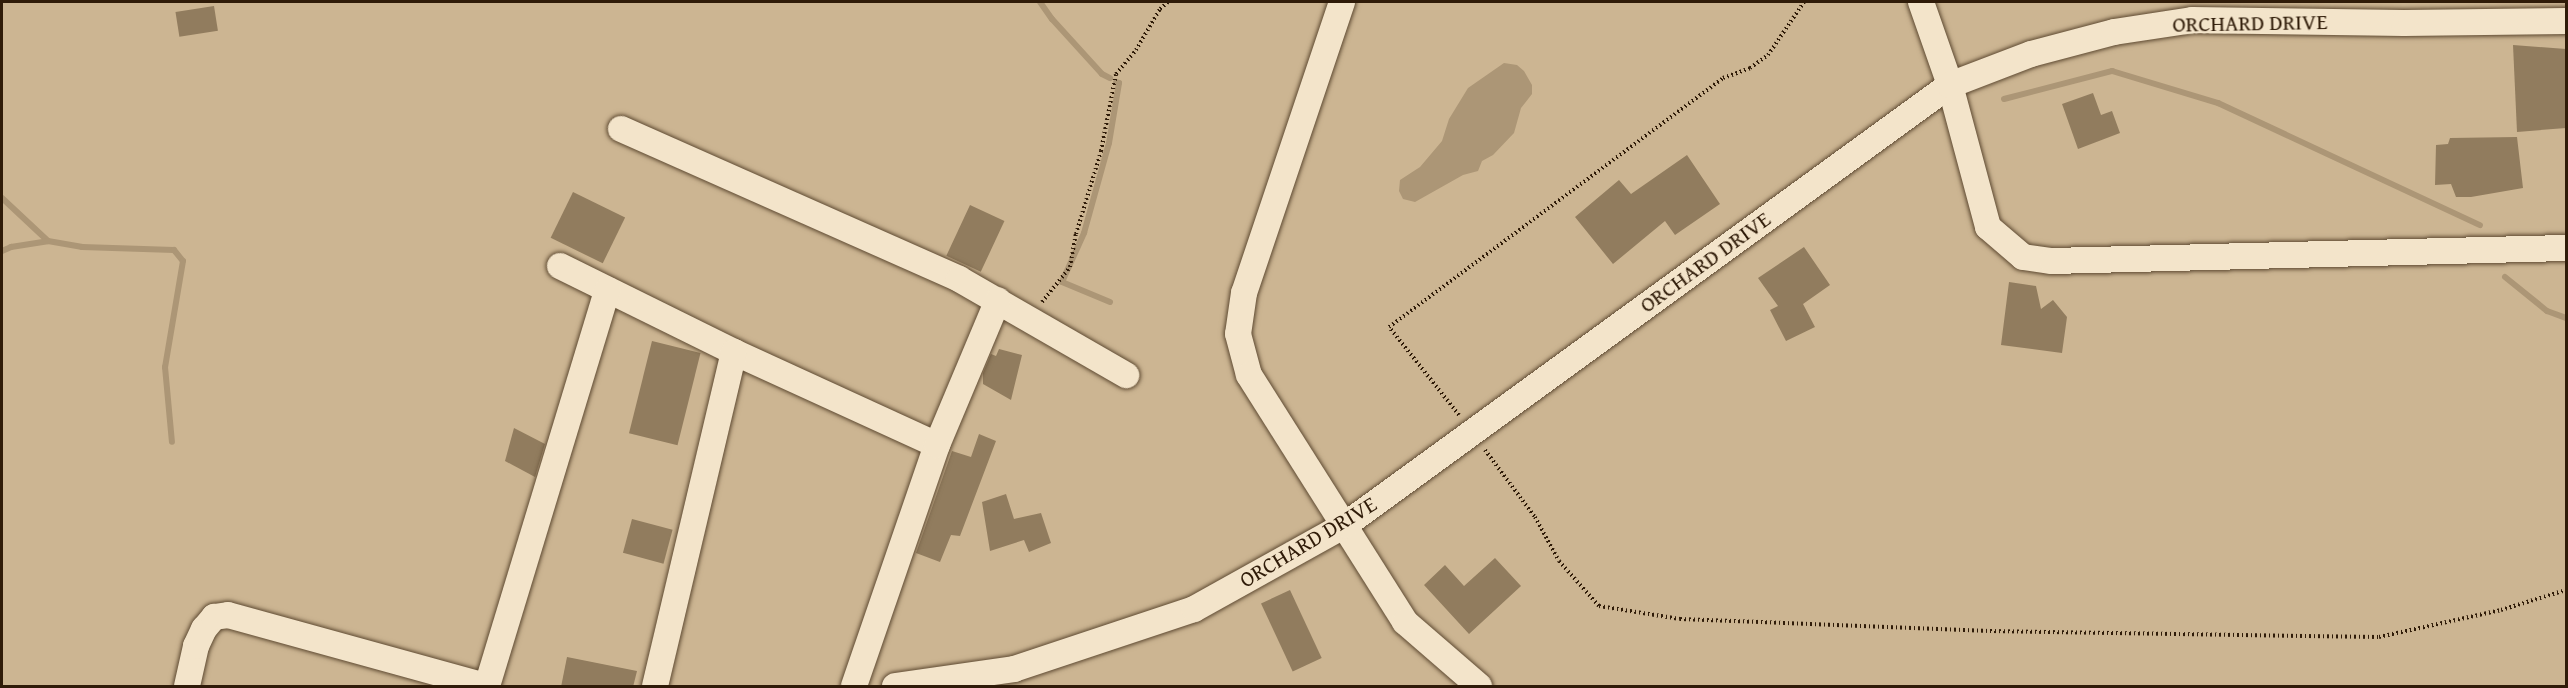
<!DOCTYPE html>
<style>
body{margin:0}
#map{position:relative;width:2568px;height:688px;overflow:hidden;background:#ecd5ae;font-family:"Gentium Book Plus",serif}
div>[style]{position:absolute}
.green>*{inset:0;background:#ccb592;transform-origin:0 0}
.water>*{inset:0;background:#ac9676}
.stream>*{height:6px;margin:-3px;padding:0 3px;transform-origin:3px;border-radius:3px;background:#ac9676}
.building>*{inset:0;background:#917c5e;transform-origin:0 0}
.path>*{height:4px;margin-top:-2px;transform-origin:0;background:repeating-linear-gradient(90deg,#2f1b08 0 1.5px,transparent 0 4.5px)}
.roads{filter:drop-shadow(0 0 2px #5e4a32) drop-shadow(0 0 2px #5e4a32)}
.minor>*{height:26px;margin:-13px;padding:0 13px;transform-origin:13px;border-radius:13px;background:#f3e4ca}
span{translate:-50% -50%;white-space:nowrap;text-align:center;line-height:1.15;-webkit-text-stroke:4.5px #f3e4ca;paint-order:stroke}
.street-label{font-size:22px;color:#2f1b08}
.frame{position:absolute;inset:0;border:3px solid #2f1b08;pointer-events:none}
</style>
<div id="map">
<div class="green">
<div style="left:2px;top:2px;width:2564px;height:684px"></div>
</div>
<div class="water">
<div style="clip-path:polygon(1504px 63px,1517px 65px,1524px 71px,1532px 85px,1532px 94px,1521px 108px,1514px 133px,1493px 155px,1482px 161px,1478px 171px,1463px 175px,1415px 202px,1403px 199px,1399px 191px,1400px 180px,1420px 167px,1442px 141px,1449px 119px,1468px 88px)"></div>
</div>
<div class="stream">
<div style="left:1040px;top:2px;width:21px;rotate:55deg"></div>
<div style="left:1052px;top:19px;width:74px;rotate:47.7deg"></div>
<div style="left:1102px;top:74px;width:9px;rotate:27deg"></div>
<div style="left:2004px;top:99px;width:112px;rotate:-14.5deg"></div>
<div style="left:2112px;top:71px;width:111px;rotate:16.8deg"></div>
<div style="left:2218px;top:103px;width:289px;rotate:25deg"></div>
<div style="left:2px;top:198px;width:63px;rotate:43.1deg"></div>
<div style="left:48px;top:241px;width:35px;rotate:10deg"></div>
<div style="left:82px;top:247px;width:92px;rotate:1.9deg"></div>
<div style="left:174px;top:250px;width:14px;rotate:51deg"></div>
<div style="left:183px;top:261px;width:108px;rotate:99.6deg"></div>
<div style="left:165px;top:367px;width:75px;rotate:84.7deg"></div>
<div style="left:2px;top:251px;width:10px;rotate:-24deg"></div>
<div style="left:11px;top:247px;width:37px;rotate:-9deg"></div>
<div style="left:2505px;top:277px;width:54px;rotate:39deg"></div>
<div style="left:2547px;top:311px;width:20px;rotate:20deg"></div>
<div style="left:1110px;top:302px;width:52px;rotate:-157.4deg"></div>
<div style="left:1062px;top:282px;width:54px;rotate:-65.8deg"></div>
<div style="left:1084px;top:233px;width:93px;rotate:-74.5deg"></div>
<div style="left:1109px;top:143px;width:61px;rotate:-80.5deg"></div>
<div style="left:1119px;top:83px;width:3px;rotate:-162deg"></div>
</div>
<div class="building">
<div style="left:214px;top:6px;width:25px;height:39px;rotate:81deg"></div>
<div style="clip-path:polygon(2513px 45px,2566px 49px,2566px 128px,2517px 132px)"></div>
<div style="clip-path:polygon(2093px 93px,2101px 115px,2112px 111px,2120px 133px,2078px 149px,2062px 104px)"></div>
<div style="clip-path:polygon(2517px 137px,2523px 188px,2471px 197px,2456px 197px,2451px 184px,2435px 185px,2436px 145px,2448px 144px,2450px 138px)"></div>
<div style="clip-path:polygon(1687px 155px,1720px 204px,1675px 235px,1665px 221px,1613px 264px,1575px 217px,1619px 180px,1631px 194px)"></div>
<div style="left:573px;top:192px;width:58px;height:51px;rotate:26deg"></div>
<div style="left:970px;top:205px;width:38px;height:56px;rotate:25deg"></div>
<div style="clip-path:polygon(1804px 247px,1830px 285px,1803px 304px,1815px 327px,1786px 341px,1770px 310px,1778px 306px,1758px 278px)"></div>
<div style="clip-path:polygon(2009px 282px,2036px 286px,2041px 309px,2053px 300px,2067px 317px,2062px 353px,2001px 345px)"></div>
<div style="left:652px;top:341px;width:50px;height:95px;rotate:14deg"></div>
<div style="clip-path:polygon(999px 349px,1022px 355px,1011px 400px,983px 384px,983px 373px,991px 354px,996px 356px)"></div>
<div style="clip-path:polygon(514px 428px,545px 444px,535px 477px,505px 461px)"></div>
<div style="clip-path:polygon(979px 434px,996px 441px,960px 536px,951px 535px,940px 562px,916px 553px,952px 451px,971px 457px)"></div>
<div style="clip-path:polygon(1006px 494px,1014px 519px,1041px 513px,1051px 543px,1029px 552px,1024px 540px,990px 551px,982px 502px)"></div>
<div style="left:632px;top:519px;width:42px;height:35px;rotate:15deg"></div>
<div style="clip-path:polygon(1495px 558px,1521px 586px,1469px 634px,1424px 585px,1445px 565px,1464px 586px)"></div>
<div style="left:1290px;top:590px;width:75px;height:32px;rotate:65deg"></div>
<div style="clip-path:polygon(567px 657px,637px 671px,633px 687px,561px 687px)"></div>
</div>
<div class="path">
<div style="left:1042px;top:302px;width:45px;rotate:-51.3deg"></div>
<div style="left:1070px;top:267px;width:34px;rotate:-80deg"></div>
<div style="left:1076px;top:234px;width:87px;rotate:-73.2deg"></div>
<div style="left:1101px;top:151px;width:78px;rotate:-79deg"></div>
<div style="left:1116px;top:74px;width:31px;rotate:-50deg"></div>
<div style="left:1136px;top:50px;width:48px;rotate:-59.7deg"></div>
<div style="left:1160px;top:9px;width:11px;rotate:-41deg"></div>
<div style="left:1459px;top:415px;width:112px;rotate:-128.5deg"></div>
<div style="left:1389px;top:327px;width:417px;rotate:-36.7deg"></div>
<div style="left:1723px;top:78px;width:29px;rotate:-20deg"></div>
<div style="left:1750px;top:68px;width:22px;rotate:-36deg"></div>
<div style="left:1768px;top:55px;width:64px;rotate:-55.8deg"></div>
<div style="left:1485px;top:450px;width:84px;rotate:53.3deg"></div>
<div style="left:1535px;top:517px;width:50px;rotate:61.4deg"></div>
<div style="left:1559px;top:561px;width:60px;rotate:48.4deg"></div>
<div style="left:1599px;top:606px;width:82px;rotate:9.1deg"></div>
<div style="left:1680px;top:619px;width:310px;rotate:2.2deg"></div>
<div style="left:1990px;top:631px;width:389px;rotate:0.9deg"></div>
<div style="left:2379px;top:637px;width:125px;rotate:-12.5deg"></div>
<div style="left:2501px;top:610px;width:68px;rotate:-17.1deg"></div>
</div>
<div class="roads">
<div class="minor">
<div style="left:1342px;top:2px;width:307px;rotate:108.6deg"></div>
<div style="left:1244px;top:293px;width:41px;rotate:98.3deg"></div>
<div style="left:1238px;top:334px;width:42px;rotate:75deg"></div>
<div style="left:1249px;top:375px;width:292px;rotate:57.7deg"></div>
<div style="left:1405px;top:622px;width:98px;rotate:40.9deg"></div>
<div style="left:1921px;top:2px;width:88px;rotate:70.7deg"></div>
<div style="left:1950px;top:85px;width:147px;rotate:75deg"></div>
<div style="left:1988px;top:227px;width:46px;rotate:40.6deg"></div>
<div style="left:2023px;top:257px;width:29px;rotate:8deg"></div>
<div style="left:2052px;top:261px;width:514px;rotate:-1.45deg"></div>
<div style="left:621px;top:129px;width:370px;rotate:23.9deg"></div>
<div style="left:959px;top:279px;width:193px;rotate:29.9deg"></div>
<div style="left:560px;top:266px;width:194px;rotate:26.3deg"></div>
<div style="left:734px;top:352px;width:223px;rotate:24.6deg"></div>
<div style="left:187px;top:686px;width:41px;rotate:-77.3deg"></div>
<div style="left:196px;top:646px;width:19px;rotate:-65deg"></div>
<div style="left:204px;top:629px;width:16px;rotate:-50deg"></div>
<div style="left:214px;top:617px;width:14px;rotate:-8deg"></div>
<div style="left:228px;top:615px;width:268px;rotate:15.4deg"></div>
<div style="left:487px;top:686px;width:414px;rotate:-73.1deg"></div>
<div style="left:655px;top:686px;width:343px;rotate:-76.7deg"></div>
<div style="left:854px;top:686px;width:255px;rotate:-71deg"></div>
<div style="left:937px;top:445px;width:157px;rotate:-67.2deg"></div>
<div style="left:895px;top:686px;width:120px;rotate:-8.1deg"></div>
<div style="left:1014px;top:669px;width:190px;rotate:-18.4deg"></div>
<div style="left:1194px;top:609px;width:173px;rotate:-29.1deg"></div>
<div style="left:1345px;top:525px;width:748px;rotate:-36.03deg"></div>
<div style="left:1950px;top:85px;width:87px;rotate:-20.9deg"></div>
<div style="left:2031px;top:54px;width:86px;rotate:-14.8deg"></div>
<div style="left:2114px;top:32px;width:79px;rotate:-8.7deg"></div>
<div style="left:2192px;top:20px;width:212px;rotate:0.8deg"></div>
<div style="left:2404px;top:23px;width:162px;rotate:-0.7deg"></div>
</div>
</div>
<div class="street-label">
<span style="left:2250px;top:23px;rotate:-1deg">ORCHARD DRIVE</span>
<span style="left:1705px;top:262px;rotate:-36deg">ORCHARD DRIVE</span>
<span style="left:1308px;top:542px;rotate:-31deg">ORCHARD DRIVE</span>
</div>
<div class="frame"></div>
</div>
